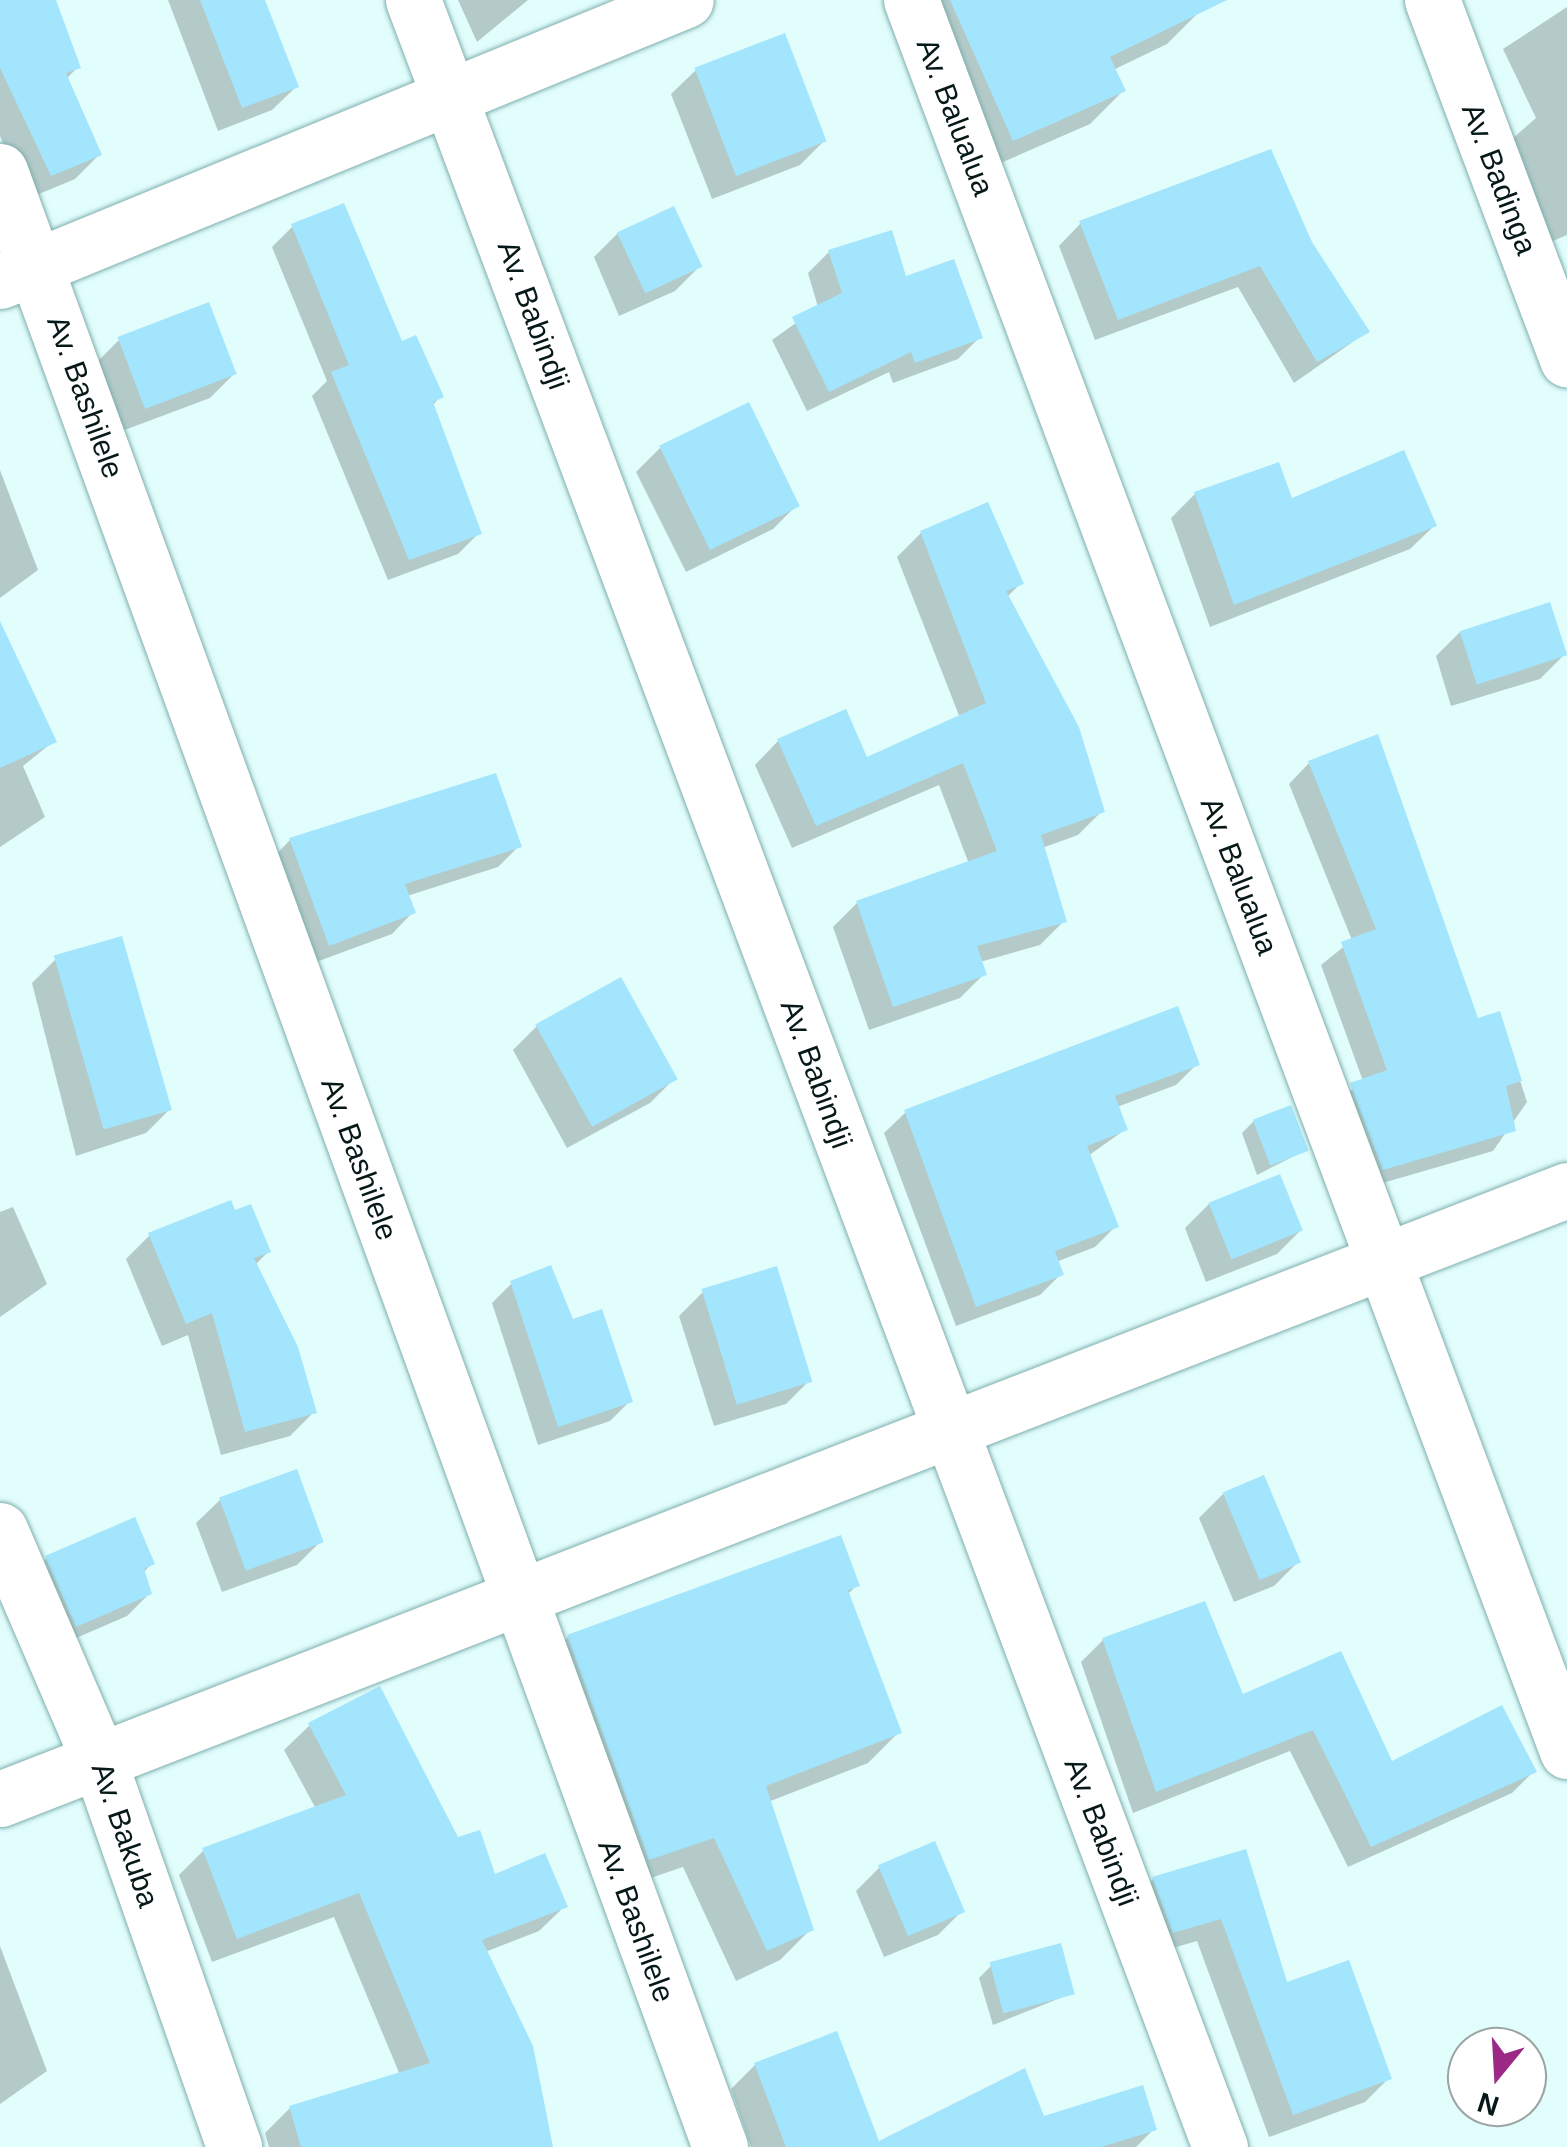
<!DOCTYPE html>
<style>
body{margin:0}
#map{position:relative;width:1567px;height:2147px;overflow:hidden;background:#e1fdfc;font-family:Arial,sans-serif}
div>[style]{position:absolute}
.shadow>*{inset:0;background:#0003}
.building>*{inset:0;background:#a3e5fd;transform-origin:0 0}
.roads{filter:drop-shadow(0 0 2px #7faeac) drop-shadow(0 0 2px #7faeac)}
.minor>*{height:55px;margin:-27.5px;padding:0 27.5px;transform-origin:27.5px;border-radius:27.5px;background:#fff}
span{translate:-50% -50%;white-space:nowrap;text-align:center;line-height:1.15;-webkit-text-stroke:8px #fff;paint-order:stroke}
.street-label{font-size:30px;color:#061918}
.north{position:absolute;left:1447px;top:2027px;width:100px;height:100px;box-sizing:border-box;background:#fff;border:2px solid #9ba3a3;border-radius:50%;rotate:198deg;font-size:28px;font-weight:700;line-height:40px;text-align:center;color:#061918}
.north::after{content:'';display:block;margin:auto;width:35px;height:45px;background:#9c2986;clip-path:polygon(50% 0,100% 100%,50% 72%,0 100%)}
</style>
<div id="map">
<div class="shadow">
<div style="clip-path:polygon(0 0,53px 0,78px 67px,66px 79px,99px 155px,75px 179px,27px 199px,0 136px)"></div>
<div style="clip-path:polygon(168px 0,263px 0,296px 87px,272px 110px,218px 131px)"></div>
<div style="clip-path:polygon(458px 0,528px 0,477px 42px)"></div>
<div style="clip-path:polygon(908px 0,1195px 0,1200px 11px,1167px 44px,1113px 70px,1123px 91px,1090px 124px,980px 172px)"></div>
<div style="clip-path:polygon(1567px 7px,1567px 235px,1546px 244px,1503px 147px,1536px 118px,1503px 49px)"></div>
<div style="clip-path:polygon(783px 36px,824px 141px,800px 165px,712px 199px,671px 94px,695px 71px)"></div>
<div style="clip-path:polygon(1081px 223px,1310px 243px,1367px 332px,1294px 383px,1238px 287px,1095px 340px,1059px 246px)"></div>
<div style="clip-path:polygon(293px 226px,441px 396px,432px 406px,479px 533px,458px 554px,388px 580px,312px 396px,327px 381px,272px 247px)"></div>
<div style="clip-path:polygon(618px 233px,699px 267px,675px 291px,619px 316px,594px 257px)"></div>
<div style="clip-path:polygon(829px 252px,905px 280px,980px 337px,958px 359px,893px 383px,889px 372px,807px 411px,772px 340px,818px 307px,808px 273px)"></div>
<div style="clip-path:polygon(119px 340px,234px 374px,210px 398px,122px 431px,95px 364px)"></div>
<div style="clip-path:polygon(660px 448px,797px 505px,773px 529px,686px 572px,636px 472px)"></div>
<div style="clip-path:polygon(0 470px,38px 570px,0 598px)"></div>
<div style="clip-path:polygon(1195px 494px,1290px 501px,1434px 526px,1410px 549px,1210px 627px,1171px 518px)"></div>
<div style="clip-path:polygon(921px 533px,1021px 583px,1007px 597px,1102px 811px,1078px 835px,1042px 848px,1064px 921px,1040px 945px,980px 962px,984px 974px,960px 998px,869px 1030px,833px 927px,857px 903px,969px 864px,939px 785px,792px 848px,755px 765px,778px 741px,865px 760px,960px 718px,897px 557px)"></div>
<div style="clip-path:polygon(1460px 632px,1564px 655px,1540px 679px,1451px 706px,1436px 656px)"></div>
<div style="clip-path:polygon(0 641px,54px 741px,23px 766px,45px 817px,0 847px)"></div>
<div style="clip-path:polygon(1309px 763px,1477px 1022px,1498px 1014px,1527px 1102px,1493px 1151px,1362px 1189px,1331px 1106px,1363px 1081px,1321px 965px,1352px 940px,1289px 784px)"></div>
<div style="clip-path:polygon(290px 840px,519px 846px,498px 867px,407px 896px,413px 912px,392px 934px,308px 965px,269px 862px)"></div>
<div style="clip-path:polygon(56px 959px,170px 1109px,146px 1133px,76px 1156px,32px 983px)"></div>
<div style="clip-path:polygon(537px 1026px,674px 1079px,650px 1103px,567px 1148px,513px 1050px)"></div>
<div style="clip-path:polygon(1197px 1064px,1176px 1085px,1117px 1107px,1126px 1129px,1088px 1156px,1116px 1226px,1095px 1247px,1056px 1262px,1061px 1274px,1040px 1295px,956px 1326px,884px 1133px,905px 1113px)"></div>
<div style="clip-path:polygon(1254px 1121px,1306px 1150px,1257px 1175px,1242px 1133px)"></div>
<div style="clip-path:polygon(1209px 1204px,1301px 1230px,1277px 1254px,1206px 1282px,1185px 1228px)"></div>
<div style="clip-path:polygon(13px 1207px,47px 1284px,0 1317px,0 1212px)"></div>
<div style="clip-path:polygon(234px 1213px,268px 1252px,255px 1265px,314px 1412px,290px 1436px,221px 1455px,188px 1335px,162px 1346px,126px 1259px,150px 1235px)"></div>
<div style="clip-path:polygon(512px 1283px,571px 1322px,630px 1401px,610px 1421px,538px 1445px,492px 1303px)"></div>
<div style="clip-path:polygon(703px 1292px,810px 1380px,786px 1404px,714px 1426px,679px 1316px)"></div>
<div style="clip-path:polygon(1223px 1494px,1298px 1562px,1274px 1586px,1234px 1602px,1199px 1518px)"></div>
<div style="clip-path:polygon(220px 1500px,321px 1541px,297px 1565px,222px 1592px,196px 1523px)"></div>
<div style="clip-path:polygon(47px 1558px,152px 1563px,143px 1573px,149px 1594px,127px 1616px,53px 1648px,25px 1580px)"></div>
<div style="clip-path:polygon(857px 1585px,847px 1595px,899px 1732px,868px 1763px,768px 1802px,811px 1929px,780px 1960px,736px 1981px,683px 1867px,618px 1889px,537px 1668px,568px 1637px)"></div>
<div style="clip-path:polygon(1103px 1640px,1391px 1764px,1534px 1771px,1512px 1793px,1348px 1867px,1290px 1751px,1133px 1813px,1081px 1662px)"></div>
<div style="clip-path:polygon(310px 1725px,494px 1878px,565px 1906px,539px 1931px,485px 1952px,550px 2147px,269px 2147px,265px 2133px,290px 2108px,400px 2075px,334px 1917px,212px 1962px,179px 1875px,204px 1850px,316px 1809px,284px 1750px)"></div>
<div style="clip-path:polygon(1245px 1852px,1285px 1986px,1389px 2078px,1365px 2102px,1269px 2137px,1197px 1941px,1149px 1955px,1129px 1903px,1153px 1879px)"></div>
<div style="clip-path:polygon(880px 1867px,962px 1911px,938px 1935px,884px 1957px,856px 1891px)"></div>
<div style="clip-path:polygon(0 1946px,47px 2071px,0 2104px)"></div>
<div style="clip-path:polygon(991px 1966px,1073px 1993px,993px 2025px,979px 1978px)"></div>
<div style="clip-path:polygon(755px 2065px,877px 2144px,1042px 2119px,1154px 2129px,1136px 2147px,751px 2147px,731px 2089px)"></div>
</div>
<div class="building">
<div style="clip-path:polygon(0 0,56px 0,81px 68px,66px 73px,102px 155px,51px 176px,0 68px)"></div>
<div style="clip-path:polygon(200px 0,265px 0,299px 87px,242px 108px)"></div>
<div style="clip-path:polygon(950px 0,1227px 0,1110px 57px,1126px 91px,1013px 141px)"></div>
<div style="left:785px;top:33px;width:116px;height:97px;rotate:69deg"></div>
<div style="clip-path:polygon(1271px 149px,1312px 242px,1370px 332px,1317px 362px,1260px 266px,1118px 320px,1079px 221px)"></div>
<div style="clip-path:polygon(344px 203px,402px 341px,416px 335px,444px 397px,433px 402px,482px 534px,409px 560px,331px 372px,349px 365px,291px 224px)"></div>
<div style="left:674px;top:206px;width:67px;height:63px;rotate:65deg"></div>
<div style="clip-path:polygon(892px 230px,906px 276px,954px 259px,983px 338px,915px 363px,911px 352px,829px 392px,792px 317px,842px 293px,828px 250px)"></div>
<div style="left:209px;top:302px;width:77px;height:98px;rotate:69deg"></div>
<div style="left:749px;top:402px;width:116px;height:100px;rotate:64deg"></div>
<div style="clip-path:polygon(1404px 450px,1437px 526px,1234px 605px,1194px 492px,1279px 462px,1292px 498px)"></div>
<div style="clip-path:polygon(988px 502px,1024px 584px,1006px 591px,1079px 727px,1105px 812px,1041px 835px,1067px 922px,977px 946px,987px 975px,893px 1007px,856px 901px,997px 851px,963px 763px,816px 826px,777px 739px,846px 709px,867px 757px,986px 703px,920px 531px)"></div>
<div style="left:1550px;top:602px;width:56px;height:95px;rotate:72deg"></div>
<div style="clip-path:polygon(0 621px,57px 742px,0 768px)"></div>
<div style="clip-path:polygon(1378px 734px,1478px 1018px,1500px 1011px,1522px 1081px,1506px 1086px,1516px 1131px,1383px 1170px,1350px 1083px,1387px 1070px,1341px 942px,1376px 929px,1308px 761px)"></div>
<div style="clip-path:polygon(496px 773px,522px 847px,405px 884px,416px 913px,329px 946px,289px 838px)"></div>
<div style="left:122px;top:936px;width:181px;height:71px;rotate:74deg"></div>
<div style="left:621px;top:977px;width:117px;height:98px;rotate:61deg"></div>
<div style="clip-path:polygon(1178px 1006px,1200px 1065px,1115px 1096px,1128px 1130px,1087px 1146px,1119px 1227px,1055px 1251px,1064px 1275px,976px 1307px,904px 1110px)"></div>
<div style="left:1291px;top:1105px;width:49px;height:41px;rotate:69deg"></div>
<div style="left:1280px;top:1174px;width:61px;height:77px;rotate:68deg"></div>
<div style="clip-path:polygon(231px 1200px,235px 1210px,251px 1204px,271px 1252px,254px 1258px,298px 1347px,317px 1413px,245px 1432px,212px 1313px,186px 1324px,148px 1233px)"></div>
<div style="clip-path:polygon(551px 1265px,573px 1319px,602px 1309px,633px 1402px,558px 1427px,510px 1281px)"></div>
<div style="left:777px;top:1266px;width:121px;height:79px;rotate:73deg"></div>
<div style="left:297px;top:1469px;width:78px;height:83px;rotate:70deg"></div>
<div style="left:1264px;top:1475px;width:95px;height:45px;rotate:67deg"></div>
<div style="clip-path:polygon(135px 1517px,155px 1564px,144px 1569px,152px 1594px,76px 1627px,45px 1556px)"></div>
<div style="clip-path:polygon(841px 1535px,860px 1586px,848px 1590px,902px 1733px,766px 1786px,814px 1930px,767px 1951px,714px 1838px,649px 1860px,567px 1635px)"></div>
<div style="clip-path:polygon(1205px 1601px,1243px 1694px,1341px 1651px,1392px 1761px,1502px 1705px,1537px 1772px,1371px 1847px,1313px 1730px,1156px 1792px,1102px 1638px)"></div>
<div style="clip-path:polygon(380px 1686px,458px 1837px,480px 1830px,495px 1874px,545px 1853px,568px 1907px,482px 1940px,533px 2046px,553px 2147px,301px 2147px,289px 2106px,430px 2063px,359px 1893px,237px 1939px,202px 1848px,346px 1795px,308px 1723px)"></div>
<div style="left:935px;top:1841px;width:77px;height:62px;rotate:67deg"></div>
<div style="clip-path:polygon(1246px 1849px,1287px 1982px,1349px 1960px,1392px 2079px,1293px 2115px,1221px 1919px,1173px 1933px,1152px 1877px)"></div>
<div style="left:1061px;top:1943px;width:53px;height:74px;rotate:75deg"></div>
<div style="clip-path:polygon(837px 2031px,879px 2141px,1025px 2068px,1044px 2116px,1143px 2085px,1157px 2130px,1101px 2147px,786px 2147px,754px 2063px)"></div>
</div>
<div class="roads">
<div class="minor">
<div style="left:413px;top:0;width:2294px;rotate:69.4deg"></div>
<div style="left:911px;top:0;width:1870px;rotate:69.46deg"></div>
<div style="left:1432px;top:0;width:384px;rotate:69.4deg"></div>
<div style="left:0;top:171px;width:2103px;rotate:69.98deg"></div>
<div style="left:0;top:281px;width:741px;rotate:-22.28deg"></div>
<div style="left:0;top:1530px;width:248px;rotate:66.7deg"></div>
<div style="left:98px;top:1758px;width:412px;rotate:70.7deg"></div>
<div style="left:0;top:1799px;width:1681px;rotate:-21.24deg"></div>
</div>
</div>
<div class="street-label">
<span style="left:955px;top:117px;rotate:69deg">Av. Balualua</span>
<span style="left:1499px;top:179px;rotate:69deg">Av. Badinga</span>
<span style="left:533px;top:315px;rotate:70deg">Av. Babindji</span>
<span style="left:85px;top:397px;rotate:70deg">Av. Bashilele</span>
<span style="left:1239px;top:876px;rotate:69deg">Av. Balualua</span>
<span style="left:816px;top:1074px;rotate:70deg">Av. Babindji</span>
<span style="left:359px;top:1159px;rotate:70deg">Av. Bashilele</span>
<span style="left:1101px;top:1832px;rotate:69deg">Av. Babindji</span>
<span style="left:125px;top:1835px;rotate:71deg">Av. Bakuba</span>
<span style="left:636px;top:1921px;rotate:70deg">Av. Bashilele</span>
</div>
<div class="north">N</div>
</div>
